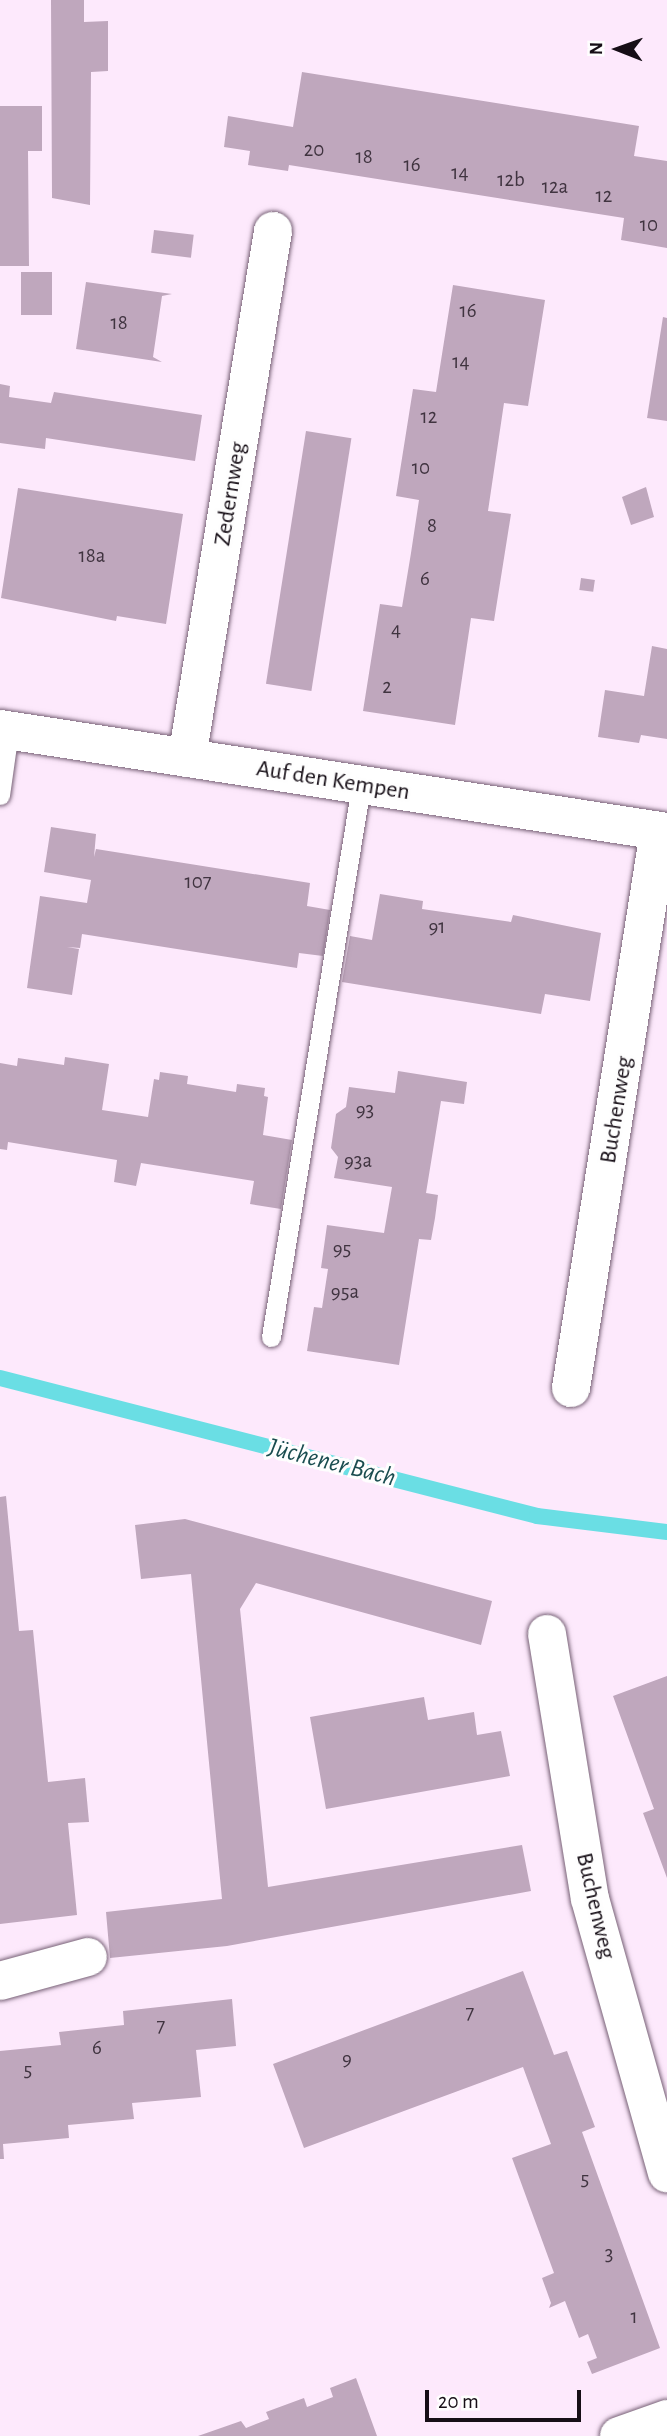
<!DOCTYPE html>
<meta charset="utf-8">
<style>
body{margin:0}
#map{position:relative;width:667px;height:2436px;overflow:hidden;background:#fde9fc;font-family:"Alegreya Sans",sans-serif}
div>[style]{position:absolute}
.stream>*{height:16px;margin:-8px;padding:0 8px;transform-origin:8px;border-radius:8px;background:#6adee4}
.building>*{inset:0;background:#bfa7bd;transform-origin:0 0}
.roads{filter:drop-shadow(0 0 2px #776176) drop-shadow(0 0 2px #776176)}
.service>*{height:19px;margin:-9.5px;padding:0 9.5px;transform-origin:9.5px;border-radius:9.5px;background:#fff}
.minor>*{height:38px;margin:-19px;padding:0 19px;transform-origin:19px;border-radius:19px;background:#fff}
span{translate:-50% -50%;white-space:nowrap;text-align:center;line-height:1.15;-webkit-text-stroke:6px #fefefe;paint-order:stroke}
.number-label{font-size:21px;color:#403440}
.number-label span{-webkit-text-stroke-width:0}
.street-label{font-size:24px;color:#160e16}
.water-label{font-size:26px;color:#1a4d50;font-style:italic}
.north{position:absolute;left:583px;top:14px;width:70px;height:70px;-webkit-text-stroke:5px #fefefe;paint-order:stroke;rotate:271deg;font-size:19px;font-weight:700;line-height:28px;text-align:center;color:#160e16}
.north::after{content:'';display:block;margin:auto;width:24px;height:32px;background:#160e16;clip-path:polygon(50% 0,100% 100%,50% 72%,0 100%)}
.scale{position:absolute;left:425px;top:2390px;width:156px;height:32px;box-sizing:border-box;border:4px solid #160e16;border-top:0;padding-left:9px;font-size:21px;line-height:24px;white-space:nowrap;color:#160e16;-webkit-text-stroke:5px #fefefe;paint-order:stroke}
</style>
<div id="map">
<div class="stream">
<div style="left:0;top:1378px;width:554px;rotate:14.41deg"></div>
<div style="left:537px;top:1516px;width:131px;rotate:7deg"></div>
</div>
<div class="building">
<div style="clip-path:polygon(51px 0,84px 0,84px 22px,108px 21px,108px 71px,91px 72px,90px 205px,52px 198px)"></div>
<div style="clip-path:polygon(302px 72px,639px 126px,634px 156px,667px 161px,667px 248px,621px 240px,624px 218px,289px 165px,288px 171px,248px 165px,250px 151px,224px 147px,228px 116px,293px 127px)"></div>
<div style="clip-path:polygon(0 106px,42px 106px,42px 151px,28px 151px,29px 266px,0 266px)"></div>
<div style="left:154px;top:230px;width:40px;height:23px;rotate:7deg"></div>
<div style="left:52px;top:272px;width:43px;height:31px;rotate:90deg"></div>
<div style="clip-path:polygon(86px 282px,172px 294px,162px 296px,153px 357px,162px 362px,76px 349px)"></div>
<div style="clip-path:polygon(453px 285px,545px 300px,528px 406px,504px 403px,488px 511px,511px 514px,494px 621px,471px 618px,455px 725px,363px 711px,380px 604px,402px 607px,411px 553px,419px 500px,396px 496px,413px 389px,436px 392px)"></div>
<div style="clip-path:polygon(663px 317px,667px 318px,667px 421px,647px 418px)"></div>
<div style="clip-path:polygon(0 384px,10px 386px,9px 397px,51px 403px,54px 392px,202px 415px,195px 461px,46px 438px,45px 449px,0 443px)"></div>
<div style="left:306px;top:431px;width:46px;height:256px;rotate:9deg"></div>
<div style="clip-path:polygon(646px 487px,654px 517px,631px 525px,622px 497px)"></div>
<div style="clip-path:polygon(18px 488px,183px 514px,166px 624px,117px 616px,116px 621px,1px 598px)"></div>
<div style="left:581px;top:578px;width:14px;height:12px;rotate:8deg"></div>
<div style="clip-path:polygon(652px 646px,667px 649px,667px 739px,641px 735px,639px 743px,598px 737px,605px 690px,644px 696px)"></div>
<div style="clip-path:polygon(51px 827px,96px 834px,94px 857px,96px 849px,310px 883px,307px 906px,330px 910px,323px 956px,299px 953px,297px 968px,82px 934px,80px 948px,67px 947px,79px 949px,72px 995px,27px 988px,40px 896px,87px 903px,91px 880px,44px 872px)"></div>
<div style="clip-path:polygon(380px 894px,423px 901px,422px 909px,511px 922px,513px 915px,601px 933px,590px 1001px,545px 994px,541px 1014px,342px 982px,350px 936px,372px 940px)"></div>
<div style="clip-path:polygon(65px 1057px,109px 1064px,102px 1110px,148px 1117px,154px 1079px,159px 1080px,160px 1072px,188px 1076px,187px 1084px,236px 1092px,237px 1084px,265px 1088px,264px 1096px,268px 1097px,263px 1135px,292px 1140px,281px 1209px,250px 1204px,254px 1181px,141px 1163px,136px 1186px,114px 1182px,117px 1160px,8px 1142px,7px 1150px,0 1149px,0 1063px,17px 1066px,18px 1058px,64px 1065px)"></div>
<div style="clip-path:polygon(398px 1071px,467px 1082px,464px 1104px,441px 1101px,426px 1193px,438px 1195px,435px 1218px,431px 1240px,419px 1239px,399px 1365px,307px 1351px,314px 1307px,322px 1308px,328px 1269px,321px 1268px,327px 1225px,384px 1233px,392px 1187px,334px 1178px,338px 1157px,331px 1148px,336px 1114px,346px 1107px,349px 1087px,395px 1093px)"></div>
<div style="clip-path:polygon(6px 1496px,19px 1631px,33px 1630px,48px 1782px,85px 1778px,89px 1822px,68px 1823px,77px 1915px,0 1924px,0 1497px)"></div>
<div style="clip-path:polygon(185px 1519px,492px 1601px,481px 1645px,256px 1583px,240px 1609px,268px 1887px,522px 1845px,531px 1891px,227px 1946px,110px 1958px,106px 1912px,222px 1899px,191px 1574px,141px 1579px,135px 1525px)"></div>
<div style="clip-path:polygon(667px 1676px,667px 1878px,643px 1813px,654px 1809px,613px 1696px)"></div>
<div style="clip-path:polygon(424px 1697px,428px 1720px,474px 1712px,477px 1735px,501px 1731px,510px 1776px,326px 1809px,310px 1717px)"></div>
<div style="clip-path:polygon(523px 1971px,554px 2055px,567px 2051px,595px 2127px,582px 2132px,660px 2348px,592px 2374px,587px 2362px,597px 2358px,588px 2334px,579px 2338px,565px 2301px,549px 2308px,551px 2303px,542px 2278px,554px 2273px,512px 2158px,551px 2144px,523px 2067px,304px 2148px,273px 2064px)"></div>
<div style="clip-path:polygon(232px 1999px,236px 2046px,196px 2050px,201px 2097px,132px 2103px,134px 2119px,68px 2125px,69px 2138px,3px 2144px,4px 2159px,0 2159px,0 2051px,61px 2045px,59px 2032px,124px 2025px,123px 2011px)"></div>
<div style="clip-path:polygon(356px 2378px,377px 2436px,198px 2436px,241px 2421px,246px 2428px,269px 2419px,266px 2412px,304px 2398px,307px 2407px,333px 2397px,330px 2388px)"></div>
</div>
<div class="roads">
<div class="service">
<div style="left:0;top:795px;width:65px;rotate:-82deg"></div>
<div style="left:271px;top:1337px;width:558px;rotate:-80.72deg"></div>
</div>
<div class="minor">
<div style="left:0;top:729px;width:675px;rotate:8.78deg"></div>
<div style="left:187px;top:758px;width:534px;rotate:-80.73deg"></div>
<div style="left:571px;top:1388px;width:564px;rotate:-81.02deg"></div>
<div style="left:547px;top:1634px;width:268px;rotate:80.8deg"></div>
<div style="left:590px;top:1899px;width:285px;rotate:74.3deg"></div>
<div style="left:0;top:1981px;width:91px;rotate:-15.3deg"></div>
<div style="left:619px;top:2436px;width:51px;rotate:-19.5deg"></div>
</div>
</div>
<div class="number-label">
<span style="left:314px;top:150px">20</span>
<span style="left:364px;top:157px">18</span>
<span style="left:412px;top:165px">16</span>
<span style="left:460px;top:173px">14</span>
<span style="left:511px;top:180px">12b</span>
<span style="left:555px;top:187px">12a</span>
<span style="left:604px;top:196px">12</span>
<span style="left:649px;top:225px">10</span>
<span style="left:468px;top:311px">16</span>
<span style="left:119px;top:323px">18</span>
<span style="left:461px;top:362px">14</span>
<span style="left:429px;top:417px">12</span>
<span style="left:421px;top:468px">10</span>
<span style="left:432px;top:526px">8</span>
<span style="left:92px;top:556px">18a</span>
<span style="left:425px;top:579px">6</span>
<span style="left:396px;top:630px">4</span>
<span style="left:387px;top:687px">2</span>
<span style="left:198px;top:882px">107</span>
<span style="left:437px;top:927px">91</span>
<span style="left:365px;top:1110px">93</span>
<span style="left:358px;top:1161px">93a</span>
<span style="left:342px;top:1249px">95</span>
<span style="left:345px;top:1292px">95a</span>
<span style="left:470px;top:2013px">7</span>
<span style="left:161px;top:2026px">7</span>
<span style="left:97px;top:2048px">6</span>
<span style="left:347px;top:2059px">9</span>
<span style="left:28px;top:2070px">5</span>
<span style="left:585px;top:2179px">5</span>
<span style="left:609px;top:2254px">3</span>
<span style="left:634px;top:2317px">1</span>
</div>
<div class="street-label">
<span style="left:231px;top:494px;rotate:-81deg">Zedernweg</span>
<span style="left:333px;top:781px;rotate:9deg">Auf den Kempen</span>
<span style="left:617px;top:1110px;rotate:-81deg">Buchenweg</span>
<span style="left:595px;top:1906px;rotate:77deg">Buchenweg</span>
</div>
<div class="water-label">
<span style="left:332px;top:1463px;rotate:14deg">Jüchener Bach</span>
</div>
<div class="north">N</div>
<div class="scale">20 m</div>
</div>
